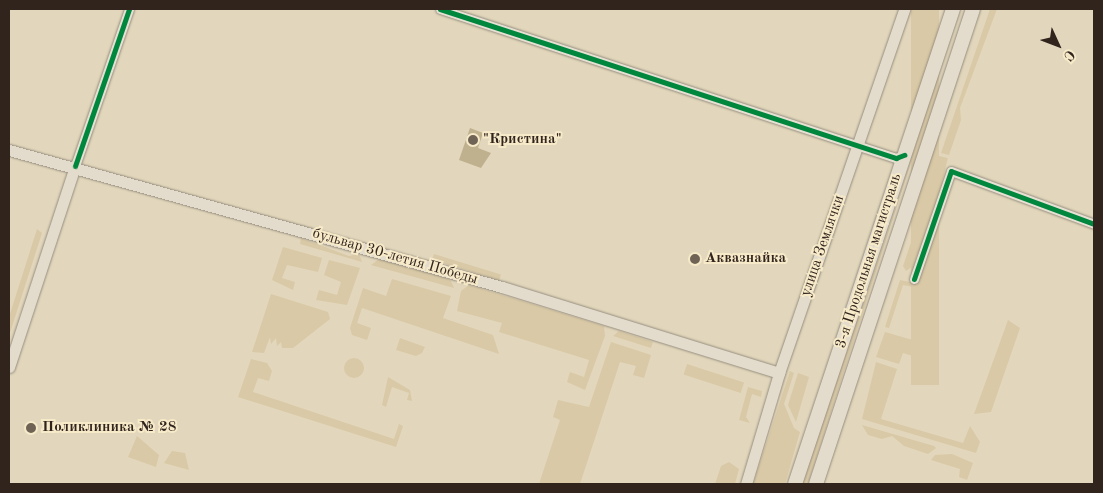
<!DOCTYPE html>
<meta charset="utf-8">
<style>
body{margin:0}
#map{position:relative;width:1103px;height:493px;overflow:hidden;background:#e2d7bc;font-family:"Old Standard TT",serif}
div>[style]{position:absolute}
.green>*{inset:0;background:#d9c9a6;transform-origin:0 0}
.round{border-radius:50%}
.water>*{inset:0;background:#bfb08e}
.roads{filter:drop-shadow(0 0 1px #968d7e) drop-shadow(0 0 1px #968d7e)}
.minor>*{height:9px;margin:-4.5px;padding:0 4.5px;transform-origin:4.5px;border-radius:4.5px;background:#e7e1d4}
.major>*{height:11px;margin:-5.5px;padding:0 5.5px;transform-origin:5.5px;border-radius:5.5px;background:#e3dccc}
.highway>*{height:14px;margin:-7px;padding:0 7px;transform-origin:7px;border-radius:7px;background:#e3dccc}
.cycleway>*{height:5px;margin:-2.5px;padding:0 2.5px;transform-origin:2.5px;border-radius:2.5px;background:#00873e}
.dots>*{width:14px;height:14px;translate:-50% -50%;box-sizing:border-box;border:2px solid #f7eac9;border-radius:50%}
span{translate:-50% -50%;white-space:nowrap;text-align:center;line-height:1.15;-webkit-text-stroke:4px #f7eac9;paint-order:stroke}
.poi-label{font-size:15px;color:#31241d;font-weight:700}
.left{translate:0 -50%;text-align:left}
.street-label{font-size:15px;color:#31241d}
.frame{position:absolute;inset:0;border:10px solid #31241d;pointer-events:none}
.north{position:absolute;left:1033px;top:20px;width:50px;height:50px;-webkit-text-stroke:4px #f7eac9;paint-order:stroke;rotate:133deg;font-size:14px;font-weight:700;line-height:20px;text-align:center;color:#31241d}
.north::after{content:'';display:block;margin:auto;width:18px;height:22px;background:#31241d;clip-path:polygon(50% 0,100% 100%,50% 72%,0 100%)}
</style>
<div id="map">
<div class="green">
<div style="left:911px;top:9px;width:28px;height:376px"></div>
<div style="clip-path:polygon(960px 9px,808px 484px,801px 484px,889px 228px)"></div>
<div style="clip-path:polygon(990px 9px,997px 9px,960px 108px,961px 120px,949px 155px,941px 153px)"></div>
<div style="left:939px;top:156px;width:9px;height:59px;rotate:13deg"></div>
<div style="clip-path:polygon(920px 216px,927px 219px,913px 266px,906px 271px,903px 266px)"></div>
<div style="clip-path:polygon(37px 229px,42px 233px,9px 336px,9px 317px)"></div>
<div style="clip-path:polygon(301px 238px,349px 256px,359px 254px,362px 262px,300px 244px)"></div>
<div style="clip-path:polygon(283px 247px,322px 258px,318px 272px,287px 265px,282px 278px,295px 282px,293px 290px,272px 280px)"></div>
<div style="left:434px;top:254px;width:70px;height:6px;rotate:17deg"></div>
<div style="clip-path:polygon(379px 259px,450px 279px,454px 288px,371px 265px)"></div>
<div style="clip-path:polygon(329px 260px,360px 268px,347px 305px,316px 300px,319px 290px,337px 295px,341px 282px,324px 275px)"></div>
<div style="clip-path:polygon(392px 279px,451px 296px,443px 318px,493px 335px,499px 354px,362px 308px,357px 323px,371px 328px,367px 340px,352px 335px,350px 328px,363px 288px,386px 296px)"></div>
<div style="clip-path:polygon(900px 280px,924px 285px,924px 289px,903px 285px,889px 328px,885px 327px)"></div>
<div style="clip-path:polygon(469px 285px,604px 326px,605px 336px,585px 390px,567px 382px,570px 372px,584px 377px,589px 360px,499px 332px,502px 323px,457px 311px,461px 291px)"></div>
<div style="clip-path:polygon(271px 294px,328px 312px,330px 319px,293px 348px,282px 348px,281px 342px,277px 346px,276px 338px,271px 344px,270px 337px,264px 353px,252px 352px)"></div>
<div style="clip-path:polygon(1008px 320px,1020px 328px,991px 412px,974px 414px)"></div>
<div style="clip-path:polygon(619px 331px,653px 342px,651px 348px,613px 336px)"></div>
<div style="clip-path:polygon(885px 332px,923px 343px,923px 359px,903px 353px,899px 364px,876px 357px)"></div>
<div style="clip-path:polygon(400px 338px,425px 347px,422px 353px,416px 356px,396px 350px)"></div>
<div style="clip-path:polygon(611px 342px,651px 355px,644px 378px,633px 375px,636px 366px,620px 362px,580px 484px,539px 484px,560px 420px,553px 417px,558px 400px,589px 407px)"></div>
<div class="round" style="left:344px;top:358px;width:20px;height:20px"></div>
<div style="clip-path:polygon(251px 359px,267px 363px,272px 371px,269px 381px,258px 378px,253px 392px,394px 439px,399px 424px,403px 426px,396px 447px,238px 397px)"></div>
<div style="clip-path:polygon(876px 362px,897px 369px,881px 419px,963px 443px,970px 426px,980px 442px,976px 453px,862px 419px)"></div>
<div style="left:687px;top:364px;width:60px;height:11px;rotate:18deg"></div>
<div style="clip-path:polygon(790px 371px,794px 373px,784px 404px,794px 428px,800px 432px,785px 484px,753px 484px)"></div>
<div style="clip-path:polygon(798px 373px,809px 377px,796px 422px,788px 405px)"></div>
<div style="clip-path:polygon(388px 377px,410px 390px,412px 401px,407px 400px,409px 393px,392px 387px,386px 407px,382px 405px)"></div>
<div style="clip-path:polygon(748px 387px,762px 391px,761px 397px,752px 394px,746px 417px,750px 423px,739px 420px)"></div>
<div style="clip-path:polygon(862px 425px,934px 446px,936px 448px,928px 454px,904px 446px,892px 436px,882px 439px,868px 435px)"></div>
<div style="clip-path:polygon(137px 436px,159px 455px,156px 467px,128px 457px)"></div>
<div style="clip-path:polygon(172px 451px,185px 453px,189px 470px,164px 463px)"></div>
<div style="clip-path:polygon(952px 454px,973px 463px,967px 480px,959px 477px,960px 469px,931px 460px,935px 455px)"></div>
<div style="clip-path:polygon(729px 462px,739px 469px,735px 484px,715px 484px,721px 466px)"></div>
</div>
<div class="water">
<div style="clip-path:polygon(470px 128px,483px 133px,478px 148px,491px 153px,481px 168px,459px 160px)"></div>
</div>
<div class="roads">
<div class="minor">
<div style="left:440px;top:9px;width:480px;rotate:18.1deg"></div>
<div style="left:896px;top:158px;width:9px;rotate:-21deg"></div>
<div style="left:75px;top:166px;width:166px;rotate:-71deg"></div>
<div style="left:914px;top:279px;width:114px;rotate:-71.1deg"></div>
<div style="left:951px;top:171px;width:153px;rotate:20.3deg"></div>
</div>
<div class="major">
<div style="left:9px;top:150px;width:512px;rotate:15.53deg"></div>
<div style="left:502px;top:287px;width:290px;rotate:17.2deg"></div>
<div style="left:9px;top:367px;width:212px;rotate:-71.8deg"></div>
<div style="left:746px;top:484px;width:116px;rotate:-73.4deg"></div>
<div style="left:779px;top:373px;width:385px;rotate:-71deg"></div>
</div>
<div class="highway">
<div style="left:795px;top:484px;width:501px;rotate:-71.6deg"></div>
<div style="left:816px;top:484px;width:500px;rotate:-71.71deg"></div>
</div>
</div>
<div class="cycleway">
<div style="left:440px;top:9px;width:480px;rotate:18.1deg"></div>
<div style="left:896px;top:158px;width:9px;rotate:-21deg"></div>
<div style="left:75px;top:166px;width:166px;rotate:-71deg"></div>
<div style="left:914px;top:279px;width:114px;rotate:-71.1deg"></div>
<div style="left:951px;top:171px;width:153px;rotate:20.3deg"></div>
</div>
<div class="dots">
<div style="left:473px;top:140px;background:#6f6355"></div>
<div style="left:695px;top:259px;background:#6f6355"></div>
<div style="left:31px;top:428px;background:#6f6355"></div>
</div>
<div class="poi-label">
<span class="left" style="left:483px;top:140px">"Кристина"</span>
<span class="left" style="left:705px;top:259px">Аквазнайка</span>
<span class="left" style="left:42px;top:428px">Поликлиника № 28</span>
</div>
<div class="street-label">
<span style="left:823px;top:246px;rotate:-71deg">улица Землячки</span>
<span style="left:395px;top:257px;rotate:16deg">бульвар 30-летия Победы</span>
<span style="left:869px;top:261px;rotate:-72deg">3-я Продольная магистраль</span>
</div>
<div class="frame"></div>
<div class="north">С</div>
</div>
